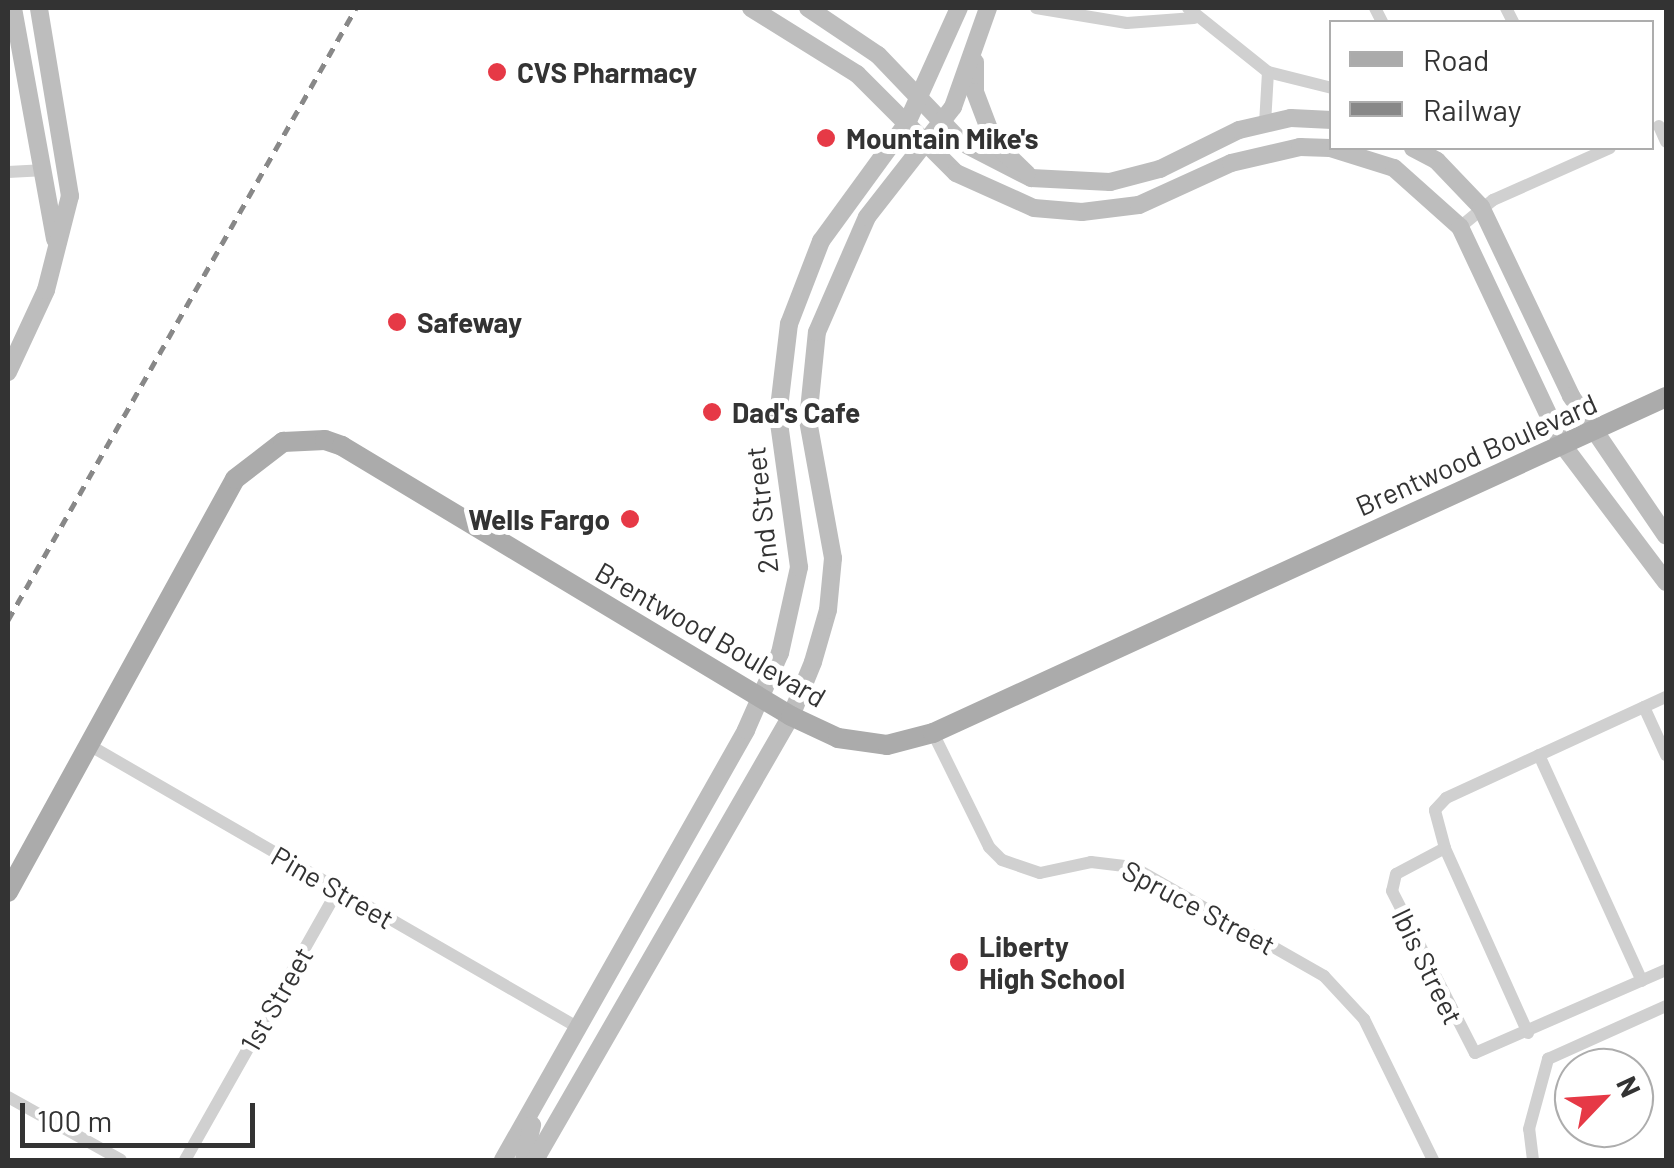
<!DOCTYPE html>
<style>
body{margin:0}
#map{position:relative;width:1674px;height:1168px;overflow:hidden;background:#fff;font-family:Barlow,sans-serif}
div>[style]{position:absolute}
.street>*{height:12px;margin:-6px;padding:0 6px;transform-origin:6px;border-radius:6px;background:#d0d0d0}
.secondary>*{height:18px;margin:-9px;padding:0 9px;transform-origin:9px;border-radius:9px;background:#bdbdbd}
.primary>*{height:20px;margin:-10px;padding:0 10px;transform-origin:10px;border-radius:10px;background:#ababab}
.rail>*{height:5px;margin-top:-2.5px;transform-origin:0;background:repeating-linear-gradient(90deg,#888 0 10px,transparent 0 18px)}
.dots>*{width:28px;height:28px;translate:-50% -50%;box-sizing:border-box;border:5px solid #fff;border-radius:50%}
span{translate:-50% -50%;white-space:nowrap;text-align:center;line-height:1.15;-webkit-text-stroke:10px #fff;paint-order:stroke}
.poi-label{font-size:28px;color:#333;font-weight:700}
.left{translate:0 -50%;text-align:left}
.right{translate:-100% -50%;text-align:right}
.street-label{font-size:28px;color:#333}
.frame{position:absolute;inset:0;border:10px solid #333;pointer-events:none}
.legend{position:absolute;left:1329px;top:20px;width:325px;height:130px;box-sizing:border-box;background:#fff;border:2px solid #adadad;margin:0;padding:12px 18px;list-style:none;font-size:30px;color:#333}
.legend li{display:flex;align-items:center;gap:20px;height:50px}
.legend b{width:50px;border:2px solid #adadad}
.north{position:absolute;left:1554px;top:1048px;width:100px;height:100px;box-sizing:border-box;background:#fff;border:2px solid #adadad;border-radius:50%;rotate:65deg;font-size:28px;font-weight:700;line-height:40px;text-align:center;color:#333}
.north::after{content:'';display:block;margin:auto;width:35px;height:45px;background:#e63946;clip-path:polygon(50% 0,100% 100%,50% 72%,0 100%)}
.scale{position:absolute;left:20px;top:1103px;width:235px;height:45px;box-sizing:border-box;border:5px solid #333;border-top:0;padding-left:12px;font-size:30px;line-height:35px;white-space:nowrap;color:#333;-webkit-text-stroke:8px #fff;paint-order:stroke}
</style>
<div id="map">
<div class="street">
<div style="left:1036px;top:8px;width:92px;rotate:9.4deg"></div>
<div style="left:1127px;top:23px;width:67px;rotate:-4.3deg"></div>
<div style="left:1188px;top:8px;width:102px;rotate:38.7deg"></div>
<div style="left:1268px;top:72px;width:66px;rotate:14deg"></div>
<div style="left:1375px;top:8px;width:16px;rotate:63deg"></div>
<div style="left:1506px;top:8px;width:16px;rotate:63deg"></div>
<div style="left:1265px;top:124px;width:52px;rotate:-86.7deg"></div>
<div style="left:1659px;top:126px;width:17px;rotate:66deg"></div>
<div style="left:8px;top:172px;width:33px;rotate:-3deg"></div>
<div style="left:1460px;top:227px;width:43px;rotate:-39.3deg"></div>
<div style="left:1493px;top:200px;width:128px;rotate:-24deg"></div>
<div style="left:1644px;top:707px;width:53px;rotate:65.4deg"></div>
<div style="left:933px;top:733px;width:127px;rotate:63.8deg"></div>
<div style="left:989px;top:847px;width:18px;rotate:45deg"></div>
<div style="left:1002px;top:860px;width:40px;rotate:18.9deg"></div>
<div style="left:1040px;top:873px;width:52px;rotate:-12.2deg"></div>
<div style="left:1091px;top:862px;width:42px;rotate:6.8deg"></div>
<div style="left:1133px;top:867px;width:220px;rotate:29.7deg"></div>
<div style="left:1324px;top:976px;width:59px;rotate:47.1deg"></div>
<div style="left:1364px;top:1019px;width:157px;rotate:63.9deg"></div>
<div style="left:89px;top:745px;width:564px;rotate:30.02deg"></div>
<div style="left:1539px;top:755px;width:248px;rotate:65.5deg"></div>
<div style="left:1445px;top:848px;width:55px;rotate:152deg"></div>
<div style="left:1396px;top:874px;width:17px;rotate:103deg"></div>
<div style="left:1392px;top:891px;width:182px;rotate:62.9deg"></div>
<div style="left:1475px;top:1053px;width:208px;rotate:-23.5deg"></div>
<div style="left:1528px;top:1033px;width:203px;rotate:-114.2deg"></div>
<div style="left:1445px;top:848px;width:39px;rotate:-105deg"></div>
<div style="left:1435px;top:810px;width:16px;rotate:-47deg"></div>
<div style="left:1446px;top:798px;width:242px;rotate:-24.7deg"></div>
<div style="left:8px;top:1097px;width:129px;rotate:29.1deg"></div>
<div style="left:185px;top:1160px;width:310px;rotate:-60.5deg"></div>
<div style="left:1533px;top:1160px;width:31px;rotate:-97deg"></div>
<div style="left:1529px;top:1129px;width:73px;rotate:-74.8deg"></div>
<div style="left:1548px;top:1059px;width:129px;rotate:-24.2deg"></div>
</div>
<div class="secondary">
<div style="left:13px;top:8px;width:235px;rotate:79.7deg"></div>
<div style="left:751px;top:8px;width:125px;rotate:31.9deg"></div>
<div style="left:857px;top:74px;width:140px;rotate:45deg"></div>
<div style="left:956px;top:173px;width:85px;rotate:24.2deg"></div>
<div style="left:1034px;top:208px;width:48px;rotate:4.8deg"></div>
<div style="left:1082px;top:212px;width:57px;rotate:-7deg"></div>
<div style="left:1139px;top:205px;width:101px;rotate:-24.5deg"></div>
<div style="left:1231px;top:163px;width:71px;rotate:-13.1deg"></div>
<div style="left:1300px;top:147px;width:30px;rotate:2deg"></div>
<div style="left:1330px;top:148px;width:67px;rotate:17.4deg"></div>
<div style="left:1394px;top:168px;width:89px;rotate:41.8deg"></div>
<div style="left:1460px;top:227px;width:240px;rotate:64.8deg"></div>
<div style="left:1562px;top:444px;width:173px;rotate:53deg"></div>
<div style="left:808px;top:8px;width:84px;rotate:33.9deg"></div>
<div style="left:878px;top:55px;width:120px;rotate:46.3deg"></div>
<div style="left:961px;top:142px;width:79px;rotate:27.2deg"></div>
<div style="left:1031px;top:178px;width:79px;rotate:2.9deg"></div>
<div style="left:1110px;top:182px;width:52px;rotate:-14.6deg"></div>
<div style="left:1160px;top:169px;width:88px;rotate:-26.3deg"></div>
<div style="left:1239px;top:130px;width:53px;rotate:-13deg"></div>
<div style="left:1291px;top:118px;width:41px;rotate:2.8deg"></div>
<div style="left:975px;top:62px;width:30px;rotate:90deg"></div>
<div style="left:975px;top:92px;width:53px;rotate:69.2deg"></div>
<div style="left:994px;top:142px;width:46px;rotate:44.1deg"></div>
<div style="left:1413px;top:148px;width:27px;rotate:28deg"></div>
<div style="left:1437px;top:161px;width:64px;rotate:46.3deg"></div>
<div style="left:1481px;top:207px;width:209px;rotate:64.5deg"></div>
<div style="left:1571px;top:396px;width:169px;rotate:55.8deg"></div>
<div style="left:8px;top:372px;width:90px;rotate:-65.1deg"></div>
<div style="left:46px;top:290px;width:97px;rotate:-75.7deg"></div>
<div style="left:70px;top:196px;width:191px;rotate:-99.4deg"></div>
<div style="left:503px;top:1160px;width:494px;rotate:-60.5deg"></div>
<div style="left:746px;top:730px;width:84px;rotate:-66.2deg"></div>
<div style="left:780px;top:653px;width:88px;rotate:-77.5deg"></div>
<div style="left:799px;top:567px;width:152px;rotate:-97.9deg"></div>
<div style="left:778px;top:416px;width:93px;rotate:-83.2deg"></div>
<div style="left:789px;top:324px;width:89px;rotate:-68.9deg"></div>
<div style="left:821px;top:241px;width:146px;rotate:-53.9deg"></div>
<div style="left:907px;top:123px;width:126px;rotate:-65.7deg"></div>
<div style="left:524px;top:1160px;width:36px;rotate:-77deg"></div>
<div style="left:535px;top:1160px;width:513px;rotate:-60.03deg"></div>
<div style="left:791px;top:716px;width:58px;rotate:-67.8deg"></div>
<div style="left:813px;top:662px;width:54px;rotate:-73.9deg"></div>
<div style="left:828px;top:610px;width:52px;rotate:-84.5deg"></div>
<div style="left:833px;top:558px;width:140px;rotate:-100.3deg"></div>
<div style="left:808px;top:420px;width:88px;rotate:-84.2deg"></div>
<div style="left:817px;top:332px;width:125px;rotate:-66.5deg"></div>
<div style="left:867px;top:217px;width:140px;rotate:-52deg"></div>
<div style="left:953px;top:107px;width:105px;rotate:-70.5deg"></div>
</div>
<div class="primary">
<div style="left:8px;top:892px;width:471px;rotate:-61.2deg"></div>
<div style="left:235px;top:479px;width:61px;rotate:-37.6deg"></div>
<div style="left:283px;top:442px;width:42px;rotate:-2.7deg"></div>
<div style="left:325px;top:440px;width:18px;rotate:19deg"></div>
<div style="left:342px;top:446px;width:524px;rotate:31.02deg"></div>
<div style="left:791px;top:716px;width:52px;rotate:25.1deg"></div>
<div style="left:838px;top:738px;width:49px;rotate:8.1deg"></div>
<div style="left:887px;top:745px;width:48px;rotate:-14.6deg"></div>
<div style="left:933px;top:733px;width:806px;rotate:-24.63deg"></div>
</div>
<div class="rail">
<div style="left:8px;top:620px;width:704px;rotate:-60.38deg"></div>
</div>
<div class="dots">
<div style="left:497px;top:72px;background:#e63946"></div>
<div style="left:826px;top:138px;background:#e63946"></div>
<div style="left:397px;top:322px;background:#e63946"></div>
<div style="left:712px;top:412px;background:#e63946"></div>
<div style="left:630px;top:519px;background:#e63946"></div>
<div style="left:959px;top:962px;background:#e63946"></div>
</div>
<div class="poi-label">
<span class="left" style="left:517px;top:72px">CVS Pharmacy</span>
<span class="left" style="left:846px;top:138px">Mountain Mike's</span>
<span class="left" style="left:417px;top:322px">Safeway</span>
<span class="left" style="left:732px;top:412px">Dad's Cafe</span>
<span class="right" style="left:610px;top:519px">Wells Fargo</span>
<span class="left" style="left:979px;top:962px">Liberty<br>High School</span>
</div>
<div class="street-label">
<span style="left:1476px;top:454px;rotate:-24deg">Brentwood Boulevard</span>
<span style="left:761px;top:510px;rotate:-96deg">2nd Street</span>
<span style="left:711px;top:634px;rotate:30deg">Brentwood Boulevard</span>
<span style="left:333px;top:887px;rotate:30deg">Pine Street</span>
<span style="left:1199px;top:907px;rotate:28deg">Spruce Street</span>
<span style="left:1428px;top:966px;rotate:64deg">Ibis Street</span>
<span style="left:276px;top:999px;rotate:-60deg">1st Street</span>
</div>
<div class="frame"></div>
<ul class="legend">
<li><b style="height:12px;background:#ababab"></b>Road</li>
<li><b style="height:12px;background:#888"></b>Railway</li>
</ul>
<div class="north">N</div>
<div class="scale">100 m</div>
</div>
